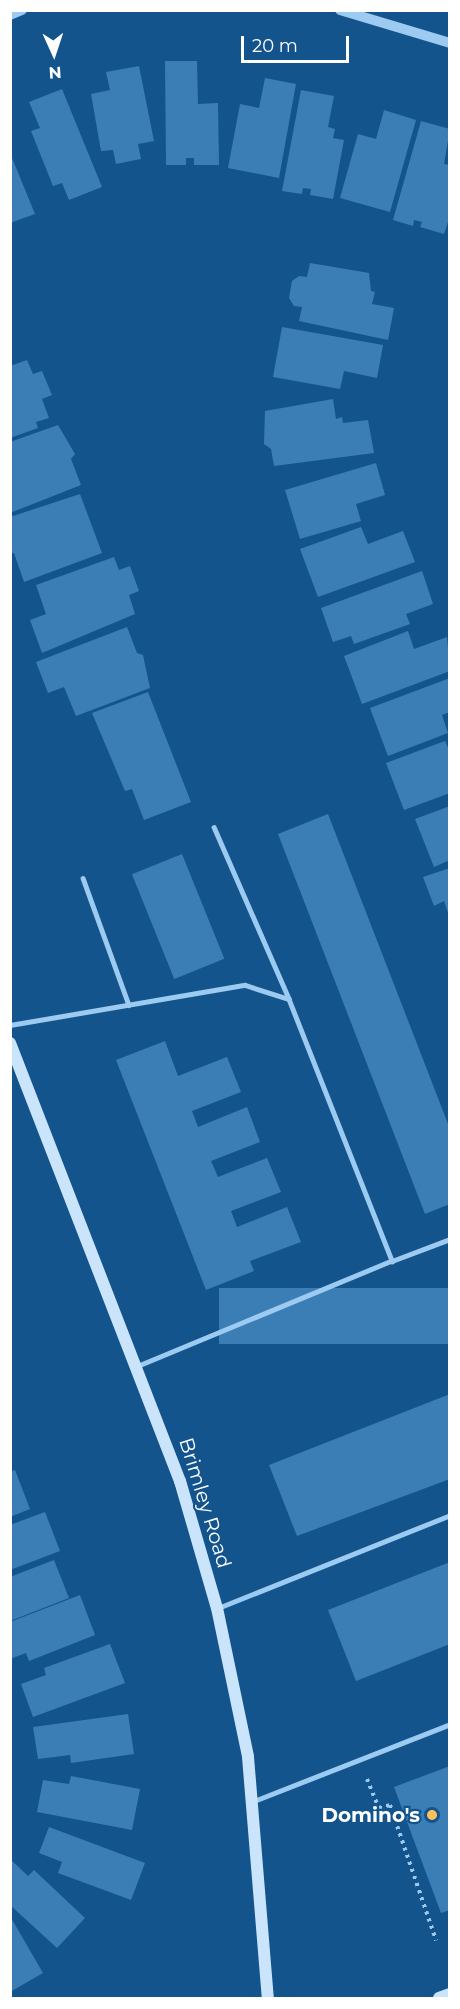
<!DOCTYPE html>
<style>
body{margin:0}
#map{position:relative;width:460px;height:2009px;overflow:hidden;background:#13548d;font-family:Montserrat,sans-serif}
div>[style]{position:absolute}
.building>*{inset:0;background:#3b7eb6;transform-origin:0 0}
.path>*{height:4px;margin-top:-2px;transform-origin:0;background:repeating-linear-gradient(90deg,#9ccaf1 0 3px,transparent 0 7.5px)}
.service>*{height:4.5px;margin:-2.25px;padding:0 2.25px;transform-origin:2.25px;border-radius:2.25px;background:#9ccaf1}
.tertiary>*{height:10px;margin:-5px;padding:0 5px;transform-origin:5px;border-radius:5px;background:#9ccaf1}
.secondary>*{height:12px;margin:-6px;padding:0 6px;transform-origin:6px;border-radius:6px;background:#cae4fc}
.dots>*{width:16px;height:16px;translate:-50% -50%;box-sizing:border-box;border:3px solid #13548d;border-radius:50%}
span{translate:-50% -50%;white-space:nowrap;text-align:center;line-height:1.15;-webkit-text-stroke:4.5px #13548d;paint-order:stroke}
.street-label{font-size:20px;color:#fff}
.poi-label{font-size:20px;color:#fff;font-weight:700}
.right{translate:-100% -50%;text-align:right}
.frame{position:absolute;inset:0;border:12px solid #fff;pointer-events:none}
.north{position:absolute;left:24px;top:24px;width:60px;height:60px;-webkit-text-stroke:4px #13548d;paint-order:stroke;rotate:177deg;font-size:16px;font-weight:700;line-height:24px;text-align:center;color:#fff}
.north::after{content:'';display:block;margin:auto;width:21px;height:27px;background:#fff;clip-path:polygon(50% 0,100% 100%,50% 72%,0 100%)}
.scale{position:absolute;left:241px;top:36px;width:108px;height:27px;box-sizing:border-box;border:3px solid #fff;border-top:0;padding-left:8px;font-size:18px;line-height:21px;white-space:nowrap;color:#fff;-webkit-text-stroke:4px #13548d;paint-order:stroke}
</style>
<div id="map">
<div class="building">
<div style="clip-path:polygon(165px 61px,197px 61px,198px 104px,218px 103px,219px 165px,194px 165px,194px 158px,186px 158px,186px 165px,166px 165px)"></div>
<div style="clip-path:polygon(139px 66px,154px 141px,138px 144px,141px 159px,116px 164px,113px 150px,101px 151px,91px 94px,110px 90px,106px 72px)"></div>
<div style="clip-path:polygon(265px 78px,296px 84px,279px 178px,228px 168px,240px 104px,259px 108px)"></div>
<div style="clip-path:polygon(62px 89px,102px 187px,69px 200px,62px 183px,53px 186px,31px 131px,40px 128px,29px 102px)"></div>
<div style="clip-path:polygon(301px 90px,334px 96px,328px 127px,335px 129px,333px 138px,344px 140px,333px 199px,310px 195px,311px 189px,303px 188px,302px 194px,282px 191px)"></div>
<div style="clip-path:polygon(384px 110px,416px 120px,390px 212px,340px 198px,358px 134px,376px 139px)"></div>
<div style="clip-path:polygon(421px 121px,450px 129px,444px 164px,450px 165px,450px 216px,444px 234px,420px 227px,422px 222px,414px 220px,413px 226px,393px 220px)"></div>
<div style="clip-path:polygon(10px 153px,35px 214px,10px 223px)"></div>
<div style="clip-path:polygon(310px 263px,369px 273px,371px 291px,375px 292px,372px 304px,394px 308px,388px 340px,299px 321px,302px 307px,294px 306px,289px 298px,292px 281px,299px 276px,307px 277px)"></div>
<div style="clip-path:polygon(282px 327px,383px 345px,377px 378px,344px 371px,340px 389px,273px 377px)"></div>
<div style="clip-path:polygon(27px 360px,33px 374px,42px 371px,52px 395px,42px 399px,49px 418px,36px 422px,38px 428px,10px 438px,10px 366px)"></div>
<div style="clip-path:polygon(333px 399px,336px 419px,342px 417px,343px 423px,368px 420px,374px 453px,274px 466px,271px 449px,264px 444px,265px 411px)"></div>
<div style="clip-path:polygon(58px 425px,75px 454px,71px 459px,81px 485px,10px 513px,10px 442px)"></div>
<div style="clip-path:polygon(376px 463px,385px 495px,356px 504px,361px 521px,300px 539px,285px 490px)"></div>
<div style="clip-path:polygon(80px 494px,102px 553px,24px 582px,14px 553px,10px 554px,10px 517px)"></div>
<div style="clip-path:polygon(361px 527px,368px 544px,403px 531px,415px 562px,318px 597px,300px 549px)"></div>
<div style="clip-path:polygon(114px 557px,119px 570px,130px 566px,139px 591px,129px 595px,135px 614px,42px 653px,30px 620px,46px 614px,36px 585px)"></div>
<div style="clip-path:polygon(422px 571px,433px 604px,406px 614px,410px 624px,354px 644px,351px 636px,333px 642px,321px 608px)"></div>
<div style="clip-path:polygon(127px 627px,137px 653px,143px 655px,150px 688px,76px 716px,64px 687px,48px 693px,36px 662px)"></div>
<div style="clip-path:polygon(408px 631px,414px 649px,447px 637px,450px 671px,362px 704px,344px 656px)"></div>
<div style="clip-path:polygon(450px 678px,450px 712px,442px 715px,448px 733px,388px 756px,370px 708px)"></div>
<div style="clip-path:polygon(148px 692px,191px 802px,144px 820px,132px 789px,125px 791px,92px 713px)"></div>
<div style="clip-path:polygon(445px 741px,450px 752px,450px 793px,404px 810px,386px 763px)"></div>
<div style="clip-path:polygon(450px 806px,450px 860px,434px 867px,415px 819px)"></div>
<div style="clip-path:polygon(328px 814px,450px 1129px,450px 1204px,425px 1214px,278px 834px)"></div>
<div style="left:182px;top:854px;width:113px;height:54px;rotate:68deg"></div>
<div style="clip-path:polygon(450px 868px,450px 916px,449px 916px,444px 901px,434px 906px,423px 877px)"></div>
<div style="clip-path:polygon(165px 1041px,178px 1076px,227px 1057px,241px 1092px,192px 1111px,198px 1127px,247px 1107px,260px 1142px,211px 1161px,218px 1177px,267px 1158px,281px 1192px,231px 1211px,237px 1227px,287px 1207px,301px 1242px,250px 1261px,254px 1271px,206px 1290px,116px 1060px)"></div>
<div style="left:450px;top:1288px;width:56px;height:231px;rotate:90deg"></div>
<div style="clip-path:polygon(450px 1394px,450px 1479px,297px 1536px,269px 1465px)"></div>
<div style="clip-path:polygon(15px 1470px,30px 1509px,10px 1517px,10px 1472px)"></div>
<div style="clip-path:polygon(45px 1512px,60px 1551px,10px 1570px,10px 1525px)"></div>
<div style="clip-path:polygon(54px 1560px,69px 1598px,10px 1621px,10px 1577px)"></div>
<div style="clip-path:polygon(450px 1562px,450px 1644px,356px 1681px,328px 1610px)"></div>
<div style="clip-path:polygon(80px 1595px,95px 1635px,29px 1661px,26px 1653px,10px 1659px,10px 1622px)"></div>
<div style="clip-path:polygon(110px 1644px,125px 1683px,33px 1717px,21px 1684px,46px 1675px,44px 1668px)"></div>
<div style="clip-path:polygon(128px 1714px,134px 1754px,71px 1763px,70px 1755px,38px 1759px,33px 1727px)"></div>
<div style="clip-path:polygon(450px 1766px,450px 1910px,441px 1913px,394px 1787px)"></div>
<div style="clip-path:polygon(71px 1776px,140px 1789px,132px 1830px,37px 1812px,43px 1780px,69px 1784px)"></div>
<div style="clip-path:polygon(49px 1827px,145px 1863px,131px 1900px,58px 1873px,62px 1862px,39px 1853px)"></div>
<div style="clip-path:polygon(10px 1859px,28px 1876px,34px 1870px,85px 1918px,57px 1948px,10px 1905px)"></div>
<div style="clip-path:polygon(10px 1916px,43px 1973px,10px 1992px)"></div>
</div>
<div class="path">
<div style="left:367px;top:1779px;width:31px;rotate:68deg"></div>
<div style="left:379px;top:1808px;width:11px;rotate:-15deg"></div>
<div style="left:390px;top:1805px;width:143px;rotate:71.2deg"></div>
</div>
<div class="service">
<div style="left:214px;top:827px;width:188px;rotate:66.4deg"></div>
<div style="left:83px;top:878px;width:135px;rotate:70.1deg"></div>
<div style="left:10px;top:1025px;width:238px;rotate:-9.7deg"></div>
<div style="left:245px;top:985px;width:46px;rotate:17.7deg"></div>
<div style="left:289px;top:999px;width:282px;rotate:68.5deg"></div>
<div style="left:392px;top:1261px;width:275px;rotate:157.5deg"></div>
<div style="left:392px;top:1261px;width:62px;rotate:-20.8deg"></div>
<div style="left:218px;top:1608px;width:250px;rotate:-21.8deg"></div>
<div style="left:254px;top:1801px;width:211px;rotate:-21.4deg"></div>
</div>
<div class="tertiary">
<div style="left:340px;top:10px;width:115px;rotate:16.7deg"></div>
<div style="left:10px;top:15px;width:13px;rotate:-23deg"></div>
</div>
<div class="secondary">
<div style="left:10px;top:1043px;width:470px;rotate:68.8deg"></div>
<div style="left:180px;top:1481px;width:132px;rotate:73.8deg"></div>
<div style="left:217px;top:1608px;width:152px;rotate:78.2deg"></div>
<div style="left:248px;top:1757px;width:242px;rotate:85.3deg"></div>
<div style="left:439px;top:1998px;width:12px;rotate:-20deg"></div>
</div>
<div class="dots">
<div style="left:432px;top:1815px;background:#ffc05b"></div>
</div>
<div class="street-label">
<span style="left:205px;top:1503px;rotate:73deg">Brimley Road</span>
</div>
<div class="poi-label">
<span class="right" style="left:420px;top:1815px">Domino's</span>
</div>
<div class="frame"></div>
<div class="north">N</div>
<div class="scale">20 m</div>
</div>
